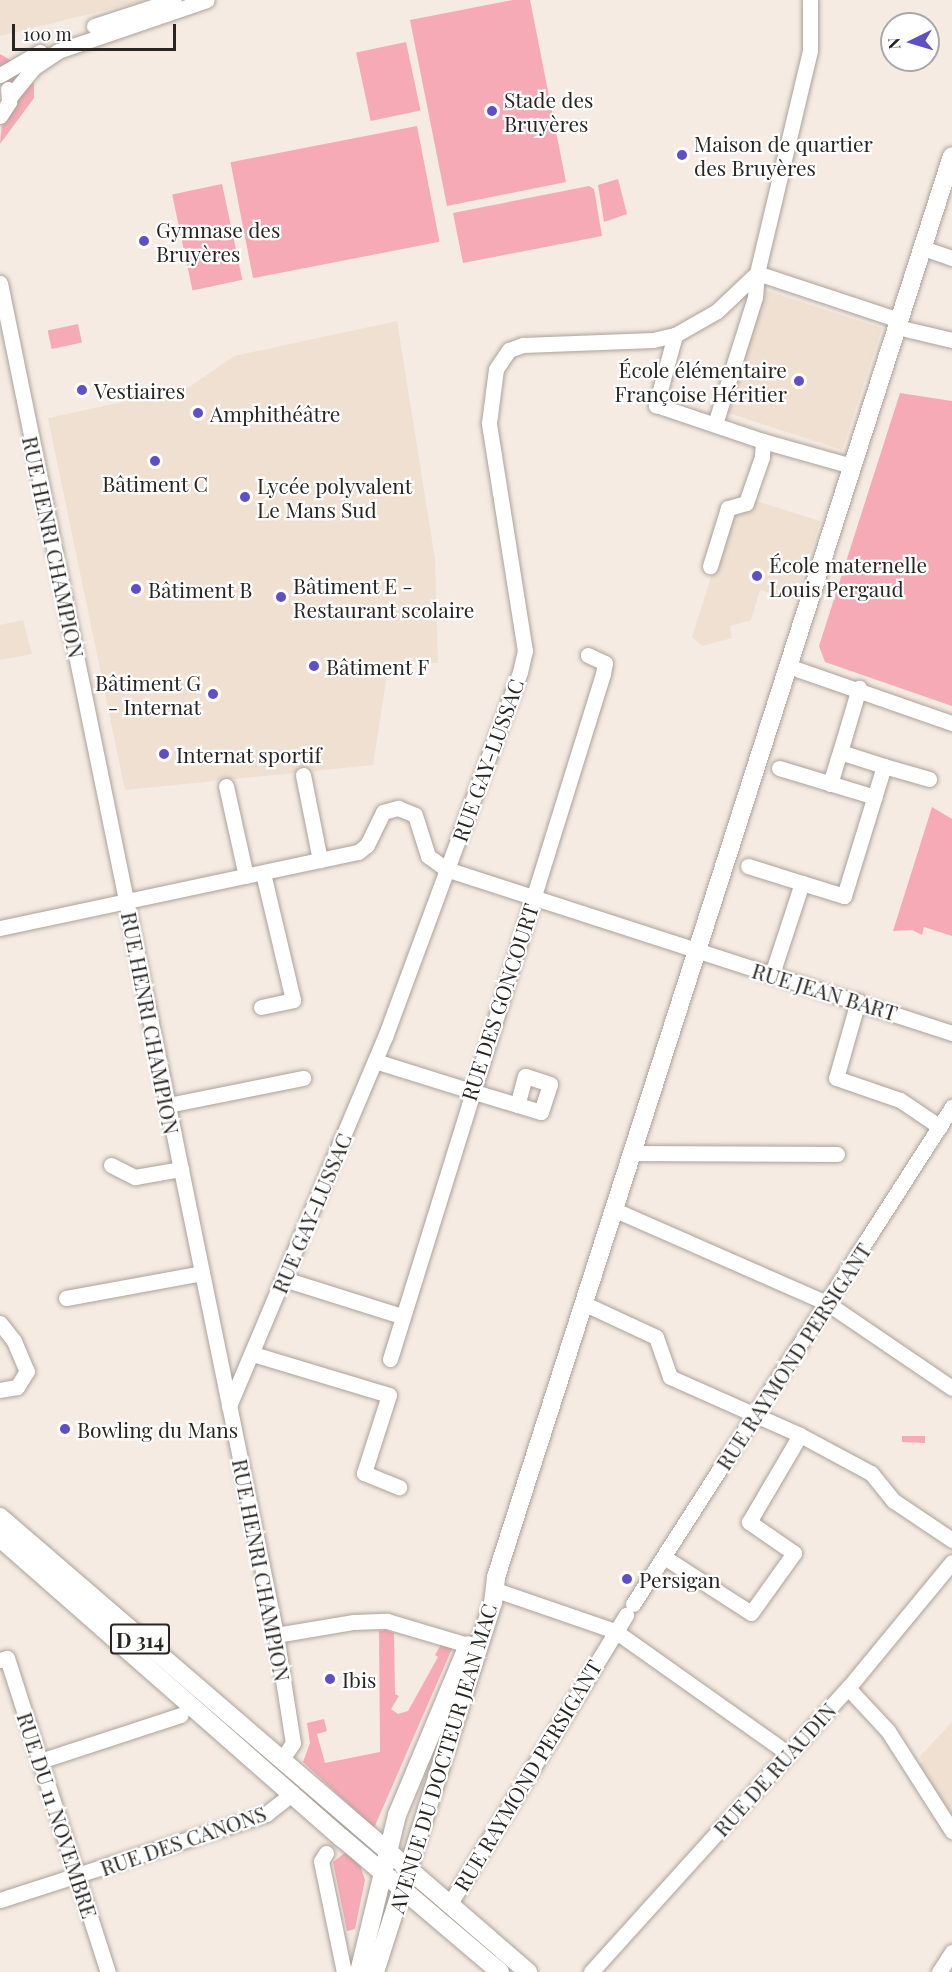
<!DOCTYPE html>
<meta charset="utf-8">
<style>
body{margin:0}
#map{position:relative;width:952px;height:1972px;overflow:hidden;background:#f5ebe2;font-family:"Playfair Display",serif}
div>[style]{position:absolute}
.built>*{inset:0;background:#efe0d1;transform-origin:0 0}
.green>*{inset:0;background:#f6aab6;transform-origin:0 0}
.roads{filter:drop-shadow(0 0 2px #aba29a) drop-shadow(0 0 2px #aba29a)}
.minor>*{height:15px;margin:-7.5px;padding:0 7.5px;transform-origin:7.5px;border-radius:7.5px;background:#fff}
.major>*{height:18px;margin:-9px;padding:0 9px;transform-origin:9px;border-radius:9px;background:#fff}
.dots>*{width:16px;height:16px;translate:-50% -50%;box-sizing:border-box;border:3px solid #fff;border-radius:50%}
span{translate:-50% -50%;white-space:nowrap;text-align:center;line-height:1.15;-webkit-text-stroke:4.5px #fff;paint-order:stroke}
.shield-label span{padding:2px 4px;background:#fff;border:2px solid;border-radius:4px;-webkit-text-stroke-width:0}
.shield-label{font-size:20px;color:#292522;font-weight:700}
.poi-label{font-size:21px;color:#292522}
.left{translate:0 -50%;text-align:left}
.right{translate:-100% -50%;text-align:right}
.street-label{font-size:21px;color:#292522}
.north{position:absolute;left:880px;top:12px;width:60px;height:60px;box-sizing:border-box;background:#fff;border:2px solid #a9a8a7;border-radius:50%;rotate:265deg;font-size:16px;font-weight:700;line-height:24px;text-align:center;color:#292522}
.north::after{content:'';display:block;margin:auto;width:21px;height:27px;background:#5f4fc7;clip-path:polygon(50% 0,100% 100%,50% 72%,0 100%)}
.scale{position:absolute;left:12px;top:24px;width:164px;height:27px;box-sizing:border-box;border:3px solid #292522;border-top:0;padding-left:8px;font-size:18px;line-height:21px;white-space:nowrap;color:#292522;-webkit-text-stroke:4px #fff;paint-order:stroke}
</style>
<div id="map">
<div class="built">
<div style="clip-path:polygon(0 0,147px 0,0 36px)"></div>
<div style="left:761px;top:289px;width:127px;height:128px;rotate:18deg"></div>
<div style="clip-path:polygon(397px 321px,435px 559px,438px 663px,389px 662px,373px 765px,125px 790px,48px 418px,188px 388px,234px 356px)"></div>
<div style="clip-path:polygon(753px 500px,820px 521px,796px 600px,760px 590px,751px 620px,730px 626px,732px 638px,702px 646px,692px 637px,732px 511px,738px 508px,749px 511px)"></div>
<div style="clip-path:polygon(23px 620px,32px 654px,0 660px,0 625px)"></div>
<div style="clip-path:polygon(952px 1722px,952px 1818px,918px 1764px,923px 1762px,920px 1756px)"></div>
</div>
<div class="green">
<div style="clip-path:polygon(513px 0,530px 0,566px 182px,447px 206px,410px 20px)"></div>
<div style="left:406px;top:42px;width:70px;height:51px;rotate:78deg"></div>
<div style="clip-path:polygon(0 54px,12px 61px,23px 79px,31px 78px,34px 84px,34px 98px,0 144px,6px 84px,0 78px)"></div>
<div style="left:417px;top:126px;width:118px;height:190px;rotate:79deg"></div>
<div style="clip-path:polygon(618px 179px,627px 214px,604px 222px,598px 185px)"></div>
<div style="left:222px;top:184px;width:98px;height:51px;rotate:78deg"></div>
<div style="clip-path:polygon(589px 186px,594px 189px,602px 236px,463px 263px,453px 213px)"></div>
<div style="left:78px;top:324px;width:19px;height:31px;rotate:78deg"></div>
<div style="clip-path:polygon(900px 393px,952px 401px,952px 706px,825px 662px,819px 646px)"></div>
<div style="clip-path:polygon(932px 807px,952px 819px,952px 936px,924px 927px,922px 935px,912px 930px,893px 931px)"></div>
<div style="clip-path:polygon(902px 1436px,925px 1436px,925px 1443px,902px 1442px)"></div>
<div style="clip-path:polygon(386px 1630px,394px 1633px,395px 1694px,399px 1696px,391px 1709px,398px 1714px,408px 1711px,438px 1657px,435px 1655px,443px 1641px,454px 1644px,374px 1828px,303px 1762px,310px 1743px,307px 1723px,324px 1719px,327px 1731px,317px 1734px,325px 1763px,380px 1752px,379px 1631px)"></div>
<div style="clip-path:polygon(346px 1852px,360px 1865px,365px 1880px,355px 1929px,347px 1931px,333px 1862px)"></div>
</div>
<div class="roads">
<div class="minor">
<div style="left:94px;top:26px;width:84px;rotate:-18deg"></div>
<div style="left:0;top:75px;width:46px;rotate:-29.9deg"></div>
<div style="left:9px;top:98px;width:38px;rotate:-51deg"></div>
<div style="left:33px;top:68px;width:30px;rotate:-34deg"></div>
<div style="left:58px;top:51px;width:157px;rotate:-18.9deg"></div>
<div style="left:0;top:116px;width:17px;rotate:-57deg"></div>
<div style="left:9px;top:102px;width:13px;rotate:-94deg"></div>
<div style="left:923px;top:248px;width:31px;rotate:19deg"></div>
<div style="left:757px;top:273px;width:150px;rotate:18.3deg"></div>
<div style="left:0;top:283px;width:1380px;rotate:78.46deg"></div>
<div style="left:276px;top:1635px;width:109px;rotate:81.1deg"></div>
<div style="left:293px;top:1743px;width:21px;rotate:125deg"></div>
<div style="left:897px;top:327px;width:57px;rotate:13.3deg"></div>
<div style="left:675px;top:335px;width:73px;rotate:105.2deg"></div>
<div style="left:656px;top:405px;width:113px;rotate:18.6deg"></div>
<div style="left:763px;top:441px;width:16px;rotate:94deg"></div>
<div style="left:762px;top:457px;width:49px;rotate:109.2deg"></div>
<div style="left:746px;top:503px;width:19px;rotate:164deg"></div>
<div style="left:728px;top:508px;width:61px;rotate:107.2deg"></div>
<div style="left:715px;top:424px;width:133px;rotate:-72.5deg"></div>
<div style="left:755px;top:297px;width:24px;rotate:-85deg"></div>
<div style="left:757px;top:273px;width:229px;rotate:-76.6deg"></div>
<div style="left:810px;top:50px;width:50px;rotate:-90deg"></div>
<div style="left:763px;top:441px;width:92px;rotate:15.7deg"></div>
<div style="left:788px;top:666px;width:174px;rotate:19.2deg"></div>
<div style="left:884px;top:766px;width:47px;rotate:16.1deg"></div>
<div style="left:779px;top:768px;width:100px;rotate:16.8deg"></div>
<div style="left:303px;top:775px;width:87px;rotate:78.7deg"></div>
<div style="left:830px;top:784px;width:34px;rotate:-73deg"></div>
<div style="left:226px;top:786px;width:92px;rotate:77.5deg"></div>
<div style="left:748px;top:866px;width:57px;rotate:17.5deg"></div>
<div style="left:0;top:928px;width:366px;rotate:-12deg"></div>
<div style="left:358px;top:852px;width:11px;rotate:-38deg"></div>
<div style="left:367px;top:845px;width:37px;rotate:-64deg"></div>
<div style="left:383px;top:812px;width:16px;rotate:-15deg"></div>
<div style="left:398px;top:808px;width:18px;rotate:22deg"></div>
<div style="left:415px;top:815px;width:43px;rotate:72.4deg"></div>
<div style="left:428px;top:856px;width:22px;rotate:36deg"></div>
<div style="left:446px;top:869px;width:532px;rotate:17.96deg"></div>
<div style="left:772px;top:974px;width:96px;rotate:-71.8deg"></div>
<div style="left:802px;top:883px;width:44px;rotate:17.2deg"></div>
<div style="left:844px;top:896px;width:136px;rotate:-72.9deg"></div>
<div style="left:884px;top:766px;width:46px;rotate:-162.3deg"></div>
<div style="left:840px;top:752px;width:67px;rotate:-73.5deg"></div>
<div style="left:858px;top:1001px;width:80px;rotate:105.9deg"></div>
<div style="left:836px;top:1078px;width:68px;rotate:19deg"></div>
<div style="left:900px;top:1100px;width:48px;rotate:34deg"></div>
<div style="left:261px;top:1007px;width:33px;rotate:-12deg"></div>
<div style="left:293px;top:1000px;width:130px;rotate:-103.3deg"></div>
<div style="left:375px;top:1061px;width:101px;rotate:17.4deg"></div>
<div style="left:471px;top:1091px;width:73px;rotate:16.7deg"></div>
<div style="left:541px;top:1112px;width:29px;rotate:-72deg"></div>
<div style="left:550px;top:1084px;width:26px;rotate:-162deg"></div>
<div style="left:525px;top:1076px;width:30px;rotate:105deg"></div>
<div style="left:168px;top:1105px;width:138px;rotate:-11.3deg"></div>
<div style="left:634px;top:1153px;width:203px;rotate:0.3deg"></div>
<div style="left:111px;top:1165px;width:27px;rotate:27deg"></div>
<div style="left:135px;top:1177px;width:47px;rotate:-9.9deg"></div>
<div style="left:615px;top:1210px;width:232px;rotate:23.7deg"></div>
<div style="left:827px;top:1303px;width:151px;rotate:34.2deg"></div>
<div style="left:284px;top:1279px;width:123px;rotate:17.5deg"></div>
<div style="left:66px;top:1298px;width:138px;rotate:-10.4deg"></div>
<div style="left:585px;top:1304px;width:78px;rotate:24.9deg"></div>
<div style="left:656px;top:1337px;width:42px;rotate:70.7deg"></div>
<div style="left:670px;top:1377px;width:142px;rotate:24deg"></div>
<div style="left:800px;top:1435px;width:81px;rotate:28.2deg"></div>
<div style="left:871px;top:1473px;width:36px;rotate:51deg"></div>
<div style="left:894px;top:1501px;width:70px;rotate:33.9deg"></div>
<div style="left:0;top:1323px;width:23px;rotate:52deg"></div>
<div style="left:14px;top:1341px;width:33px;rotate:67deg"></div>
<div style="left:27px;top:1371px;width:19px;rotate:122deg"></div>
<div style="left:17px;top:1387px;width:17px;rotate:170deg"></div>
<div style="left:253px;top:1354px;width:142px;rotate:16.8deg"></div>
<div style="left:389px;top:1395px;width:82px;rotate:107.8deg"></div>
<div style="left:364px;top:1473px;width:38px;rotate:22deg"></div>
<div style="left:390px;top:1359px;width:717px;rotate:-72.73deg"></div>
<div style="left:603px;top:674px;width:11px;rotate:-80deg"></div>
<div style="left:605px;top:663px;width:19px;rotate:-155deg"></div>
<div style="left:229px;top:1406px;width:401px;rotate:-67.1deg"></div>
<div style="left:385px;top:1037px;width:389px;rotate:-69.7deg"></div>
<div style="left:520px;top:672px;width:22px;rotate:-77deg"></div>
<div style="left:525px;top:651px;width:231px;rotate:-99deg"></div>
<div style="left:489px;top:423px;width:54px;rotate:-82.6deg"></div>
<div style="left:496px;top:369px;width:23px;rotate:-56deg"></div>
<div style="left:509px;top:350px;width:15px;rotate:-20deg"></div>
<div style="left:523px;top:345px;width:130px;rotate:-2.2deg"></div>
<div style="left:653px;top:340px;width:23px;rotate:-13deg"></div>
<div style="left:675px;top:335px;width:48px;rotate:-29.7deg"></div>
<div style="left:717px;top:311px;width:55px;rotate:-43.5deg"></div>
<div style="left:664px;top:1557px;width:103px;rotate:32.8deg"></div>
<div style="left:751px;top:1613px;width:74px;rotate:-54.4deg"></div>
<div style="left:794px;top:1553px;width:55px;rotate:-145.4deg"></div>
<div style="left:749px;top:1522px;width:101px;rotate:-59.6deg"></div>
<div style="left:493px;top:1589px;width:129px;rotate:19deg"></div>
<div style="left:615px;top:1631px;width:213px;rotate:35.3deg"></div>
<div style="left:633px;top:1604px;width:591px;rotate:-57.31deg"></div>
<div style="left:276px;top:1635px;width:79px;rotate:-9.5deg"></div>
<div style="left:354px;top:1622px;width:33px;rotate:-2deg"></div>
<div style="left:387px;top:1621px;width:84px;rotate:16.5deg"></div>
<div style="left:0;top:1660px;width:7px;rotate:-16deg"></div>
<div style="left:7px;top:1658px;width:330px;rotate:72.2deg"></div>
<div style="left:848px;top:1688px;width:59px;rotate:47.1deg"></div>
<div style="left:888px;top:1731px;width:119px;rotate:57.4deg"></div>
<div style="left:40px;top:1761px;width:148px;rotate:-18.1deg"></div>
<div style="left:326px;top:1853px;width:9px;rotate:122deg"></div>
<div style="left:321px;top:1861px;width:113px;rotate:78.3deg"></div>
<div style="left:0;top:1900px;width:280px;rotate:-17.9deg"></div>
<div style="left:266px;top:1814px;width:34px;rotate:-38deg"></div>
<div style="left:449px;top:1905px;width:340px;rotate:-58.6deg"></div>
<div style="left:591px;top:1972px;width:383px;rotate:-47.9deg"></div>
<div style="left:848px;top:1688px;width:163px;rotate:-50.5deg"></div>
<div style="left:939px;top:1972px;width:24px;rotate:-57deg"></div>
</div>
<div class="major">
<div style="left:0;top:1517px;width:697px;rotate:40.75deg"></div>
<div style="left:0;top:1538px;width:455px;rotate:41.3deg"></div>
<div style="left:342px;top:1838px;width:207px;rotate:40.3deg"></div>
<div style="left:359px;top:1972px;width:162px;rotate:-76.4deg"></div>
<div style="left:397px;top:1815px;width:184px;rotate:-67.3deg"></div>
<div style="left:375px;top:1972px;width:387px;rotate:-72.3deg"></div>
<div style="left:493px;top:1603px;width:26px;rotate:-83deg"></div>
<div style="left:496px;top:1577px;width:1492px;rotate:-72.21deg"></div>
</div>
</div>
<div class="dots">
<div style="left:492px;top:111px;background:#5f4fc7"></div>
<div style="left:682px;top:155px;background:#5f4fc7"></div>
<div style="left:144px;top:241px;background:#5f4fc7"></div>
<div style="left:799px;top:381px;background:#5f4fc7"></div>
<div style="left:82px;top:390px;background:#5f4fc7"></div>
<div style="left:198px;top:413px;background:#5f4fc7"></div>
<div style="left:155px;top:461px;background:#5f4fc7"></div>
<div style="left:245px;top:497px;background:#5f4fc7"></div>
<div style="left:757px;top:576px;background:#5f4fc7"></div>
<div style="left:136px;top:589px;background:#5f4fc7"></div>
<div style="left:281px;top:597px;background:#5f4fc7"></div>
<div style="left:314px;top:666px;background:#5f4fc7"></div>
<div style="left:213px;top:694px;background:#5f4fc7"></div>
<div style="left:164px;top:754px;background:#5f4fc7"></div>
<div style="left:65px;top:1429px;background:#5f4fc7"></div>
<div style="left:627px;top:1579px;background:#5f4fc7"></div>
<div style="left:330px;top:1679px;background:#5f4fc7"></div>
</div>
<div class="shield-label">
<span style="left:140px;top:1639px">D 314</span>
</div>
<div class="poi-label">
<span class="left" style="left:504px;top:111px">Stade des<br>Bruyères</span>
<span class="left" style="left:694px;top:155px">Maison de quartier<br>des Bruyères</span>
<span class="left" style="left:156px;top:241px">Gymnase des<br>Bruyères</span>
<span class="right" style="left:787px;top:381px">École élémentaire<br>Françoise Héritier</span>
<span class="left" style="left:94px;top:390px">Vestiaires</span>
<span class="left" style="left:210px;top:413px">Amphithéâtre</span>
<span style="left:155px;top:483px">Bâtiment C</span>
<span class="left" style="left:257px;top:497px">Lycée polyvalent<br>Le Mans Sud</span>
<span class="left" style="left:769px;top:576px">École maternelle<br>Louis Pergaud</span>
<span class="left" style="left:293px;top:597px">Bâtiment E -<br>Restaurant scolaire</span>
<span class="left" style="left:148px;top:589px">Bâtiment B</span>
<span class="left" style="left:326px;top:666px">Bâtiment F</span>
<span class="right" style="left:201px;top:694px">Bâtiment G<br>- Internat</span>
<span class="left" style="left:176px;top:754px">Internat sportif</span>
<span class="left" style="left:77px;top:1429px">Bowling du Mans</span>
<span class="left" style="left:639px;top:1579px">Persigan</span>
<span class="left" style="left:342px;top:1679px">Ibis</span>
</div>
<div class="street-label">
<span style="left:54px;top:547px;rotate:78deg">RUE HENRI CHAMPION</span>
<span style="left:487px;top:760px;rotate:-70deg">RUE GAY-LUSSAC</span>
<span style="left:825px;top:991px;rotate:17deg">RUE JEAN BART</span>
<span style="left:499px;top:1002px;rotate:-72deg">RUE DES GONCOURT</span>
<span style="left:151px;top:1023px;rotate:79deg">RUE HENRI CHAMPION</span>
<span style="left:311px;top:1213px;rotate:-67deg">RUE GAY-LUSSAC</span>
<span style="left:793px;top:1356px;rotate:-57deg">RUE RAYMOND PERSIGANT</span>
<span style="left:262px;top:1570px;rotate:79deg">RUE HENRI CHAMPION</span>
<span style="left:442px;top:1758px;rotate:-73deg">AVENUE DU DOCTEUR JEAN MAC</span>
<span style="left:774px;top:1769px;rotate:-48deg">RUE DE RUAUDIN</span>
<span style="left:527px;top:1775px;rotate:-59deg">RUE RAYMOND PERSIGANT</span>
<span style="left:58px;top:1815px;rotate:72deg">RUE DU 11 NOVEMBRE</span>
<span style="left:183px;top:1840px;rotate:-19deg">RUE DES CANONS</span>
</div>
<div class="north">N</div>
<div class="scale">100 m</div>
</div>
